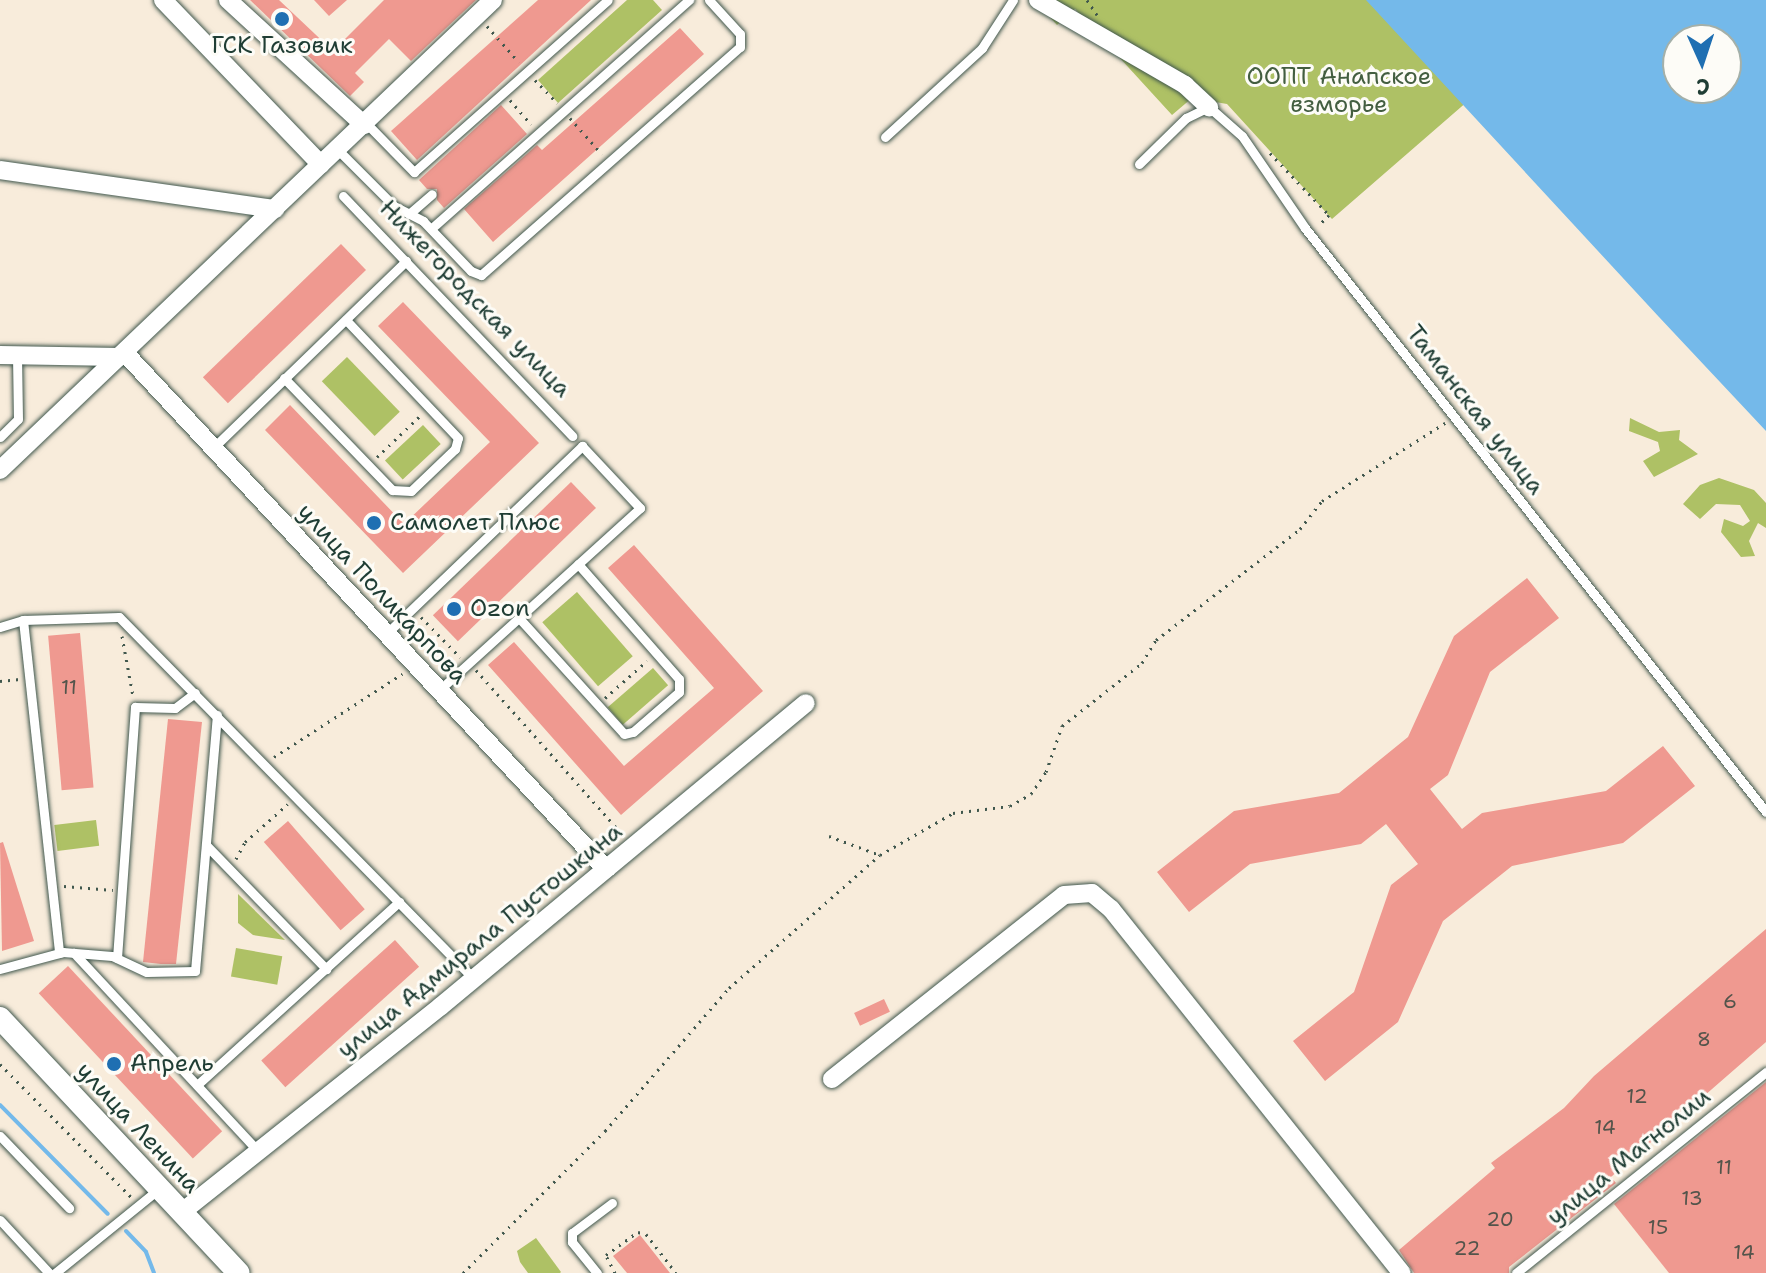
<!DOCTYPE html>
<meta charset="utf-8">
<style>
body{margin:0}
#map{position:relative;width:1766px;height:1273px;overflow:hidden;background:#f8ecdb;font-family:"Shantell Sans",sans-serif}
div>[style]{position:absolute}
.green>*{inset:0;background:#aec165;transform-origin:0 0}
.water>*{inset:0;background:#74b9ea}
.stream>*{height:4px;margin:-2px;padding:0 2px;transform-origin:2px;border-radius:2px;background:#74b9ea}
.building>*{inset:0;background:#ef9990;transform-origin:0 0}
.path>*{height:3px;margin-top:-1.5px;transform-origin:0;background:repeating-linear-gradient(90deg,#40574d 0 2px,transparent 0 8px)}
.roads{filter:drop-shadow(0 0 2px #40574d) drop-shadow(0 0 2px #40574d)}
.service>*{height:9px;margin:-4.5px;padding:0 4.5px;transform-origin:4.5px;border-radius:4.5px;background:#fff}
.minor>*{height:18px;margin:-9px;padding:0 9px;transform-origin:9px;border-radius:9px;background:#fff}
.tertiary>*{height:22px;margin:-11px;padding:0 11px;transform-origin:11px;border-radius:11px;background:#fff}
.dots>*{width:22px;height:22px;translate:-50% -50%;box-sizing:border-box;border:4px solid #fdfcf7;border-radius:50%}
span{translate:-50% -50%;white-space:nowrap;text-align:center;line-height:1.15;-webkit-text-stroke:6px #fdfcf7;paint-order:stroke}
.number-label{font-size:20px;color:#53544b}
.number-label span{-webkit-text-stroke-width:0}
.poi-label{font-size:24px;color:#1f3d34}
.left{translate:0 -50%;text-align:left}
.park-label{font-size:24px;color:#435e40}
.street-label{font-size:24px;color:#1f3d34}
.north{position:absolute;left:1662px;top:24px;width:80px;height:80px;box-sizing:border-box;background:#fdfcf7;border:2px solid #a4b0a9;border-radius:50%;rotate:177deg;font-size:22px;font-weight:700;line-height:32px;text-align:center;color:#1f3d34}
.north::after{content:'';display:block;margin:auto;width:28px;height:36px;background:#1f6fb2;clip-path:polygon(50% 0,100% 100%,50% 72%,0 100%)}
</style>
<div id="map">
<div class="green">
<div style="clip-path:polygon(627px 0,653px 0,662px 10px,558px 103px,538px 80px)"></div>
<div style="clip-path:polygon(1034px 0,1388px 0,1476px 94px,1332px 219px,1227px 104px,1192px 98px,1172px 115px,1075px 9px,1057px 25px)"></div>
<div style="left:347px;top:357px;width:76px;height:35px;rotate:46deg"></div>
<div style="clip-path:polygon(1630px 418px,1659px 432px,1680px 430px,1679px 440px,1698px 454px,1654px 477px,1643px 461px,1660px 451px,1658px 442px,1629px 431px)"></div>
<div style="left:423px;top:425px;width:26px;height:52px;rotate:47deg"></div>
<div style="clip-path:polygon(1719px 478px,1754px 490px,1766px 503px,1766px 528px,1758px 523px,1749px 541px,1755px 556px,1741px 557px,1721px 532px,1724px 519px,1743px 526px,1750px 521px,1740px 505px,1716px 504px,1700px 519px,1683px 504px,1700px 485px)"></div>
<div style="left:577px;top:592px;width:85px;height:46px;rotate:49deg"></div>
<div style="left:653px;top:668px;width:23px;height:60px;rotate:49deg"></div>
<div style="left:96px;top:820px;width:26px;height:42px;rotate:83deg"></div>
<div style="clip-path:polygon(238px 894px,285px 940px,253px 935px,238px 923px)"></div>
<div style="left:236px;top:948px;width:47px;height:29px;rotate:10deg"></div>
<div style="clip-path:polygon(536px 1238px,561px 1272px,560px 1273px,528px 1273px,520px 1262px,517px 1251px)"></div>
</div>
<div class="water">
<div style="clip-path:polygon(evenodd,1366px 0,1766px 0,1766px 431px,1659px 317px,1366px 0,1678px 40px,1726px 40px,1726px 88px,1678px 88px,1678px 40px)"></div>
</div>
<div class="stream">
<div style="left:0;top:1105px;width:153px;rotate:45.3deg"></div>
<div style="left:126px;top:1231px;width:29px;rotate:46deg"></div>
<div style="left:146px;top:1252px;width:22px;rotate:69deg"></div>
</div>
<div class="building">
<div style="clip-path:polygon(250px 0,279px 0,333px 51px,384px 0,476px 0,411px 61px,389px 39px,355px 73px,364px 82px,350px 96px)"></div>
<div style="clip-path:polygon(314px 0,347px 0,329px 16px)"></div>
<div style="clip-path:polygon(538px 0,591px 0,417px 160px,391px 131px)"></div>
<div style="clip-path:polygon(680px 28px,704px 54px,493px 242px,464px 209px,537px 145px,542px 150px)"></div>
<div style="clip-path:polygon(501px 105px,527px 134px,444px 208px,437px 200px,437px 189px,427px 189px,419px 180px)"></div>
<div style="left:341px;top:244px;width:36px;height:192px;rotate:46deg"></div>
<div style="clip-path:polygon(403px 302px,539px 443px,403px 573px,265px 430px,290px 405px,404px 524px,490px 442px,378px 326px)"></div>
<div style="left:571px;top:482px;width:36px;height:192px;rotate:46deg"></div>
<div style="clip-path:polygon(634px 545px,763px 691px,621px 815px,488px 665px,514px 642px,624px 766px,714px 688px,608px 568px)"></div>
<div style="clip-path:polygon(1527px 578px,1559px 618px,1490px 672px,1448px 775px,1430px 789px,1462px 829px,1482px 813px,1606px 791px,1663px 746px,1695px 786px,1623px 843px,1512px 866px,1443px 921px,1398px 1022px,1325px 1081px,1293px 1041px,1354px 992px,1391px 885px,1418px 864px,1386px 824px,1361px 844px,1250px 864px,1189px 912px,1157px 872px,1234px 811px,1339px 793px,1408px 737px,1454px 636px)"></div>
<div style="left:80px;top:633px;width:155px;height:32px;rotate:85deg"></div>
<div style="clip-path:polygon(168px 719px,202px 722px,176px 964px,161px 964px,143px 962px)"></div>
<div style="left:288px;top:821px;width:117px;height:32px;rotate:49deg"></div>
<div style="clip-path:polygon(3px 842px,34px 941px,2px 951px,0 843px)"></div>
<div style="clip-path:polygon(1766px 929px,1766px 1042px,1611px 1177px,1616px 1183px,1509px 1267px,1509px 1273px,1414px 1273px,1399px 1250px,1495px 1168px,1491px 1163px,1564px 1108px,1594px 1076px)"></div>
<div style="left:395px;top:940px;width:36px;height:180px;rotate:48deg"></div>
<div style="left:68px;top:966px;width:226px;height:40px;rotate:47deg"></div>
<div style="left:884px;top:999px;width:14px;height:33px;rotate:65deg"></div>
<div style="clip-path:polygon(1766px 1082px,1766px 1273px,1669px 1273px,1614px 1204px)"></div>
<div style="clip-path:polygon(640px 1235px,670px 1273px,627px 1273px,613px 1256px)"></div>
</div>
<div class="path">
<div style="left:1087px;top:0;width:18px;rotate:56deg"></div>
<div style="left:487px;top:26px;width:48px;rotate:48.4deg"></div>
<div style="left:535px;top:80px;width:32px;rotate:46deg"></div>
<div style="left:510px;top:100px;width:32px;rotate:49deg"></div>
<div style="left:570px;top:118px;width:48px;rotate:48.4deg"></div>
<div style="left:1270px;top:153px;width:86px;rotate:46.4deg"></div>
<div style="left:1329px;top:215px;width:14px;rotate:135deg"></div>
<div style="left:377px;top:457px;width:61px;rotate:-43.7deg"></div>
<div style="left:421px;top:617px;width:56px;rotate:45.7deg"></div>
<div style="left:122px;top:636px;width:61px;rotate:79.6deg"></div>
<div style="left:476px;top:670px;width:221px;rotate:48.3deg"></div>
<div style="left:0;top:681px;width:20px;rotate:-6deg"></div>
<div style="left:605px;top:698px;width:56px;rotate:-41.4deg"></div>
<div style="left:274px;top:757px;width:153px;rotate:-33deg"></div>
<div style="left:829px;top:836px;width:54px;rotate:20.4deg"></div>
<div style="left:880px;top:855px;width:84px;rotate:-29.9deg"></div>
<div style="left:953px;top:813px;width:57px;rotate:-7deg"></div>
<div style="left:1010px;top:806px;width:24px;rotate:-30deg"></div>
<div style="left:1031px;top:794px;width:27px;rotate:-56deg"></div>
<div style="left:1046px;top:772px;width:49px;rotate:-70.8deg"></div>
<div style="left:1062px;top:726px;width:102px;rotate:-38.2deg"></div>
<div style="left:1142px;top:663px;width:27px;rotate:-59deg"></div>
<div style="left:1156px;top:640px;width:182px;rotate:-37.6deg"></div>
<div style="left:1300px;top:529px;width:36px;rotate:-52deg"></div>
<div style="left:1322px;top:501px;width:146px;rotate:-32.4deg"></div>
<div style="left:236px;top:859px;width:19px;rotate:-62deg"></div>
<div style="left:245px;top:842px;width:57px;rotate:-41.5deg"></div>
<div style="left:64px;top:886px;width:49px;rotate:4.7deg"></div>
<div style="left:0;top:1064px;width:188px;rotate:45.4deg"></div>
<div style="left:463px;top:1273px;width:201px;rotate:-45deg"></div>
<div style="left:605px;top:1131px;width:189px;rotate:-49.1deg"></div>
<div style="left:729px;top:988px;width:201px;rotate:-41.4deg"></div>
<div style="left:615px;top:1273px;width:20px;rotate:-117deg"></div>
<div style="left:606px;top:1255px;width:39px;rotate:-36deg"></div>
<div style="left:638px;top:1232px;width:8px;rotate:14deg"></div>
<div style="left:646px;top:1234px;width:49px;rotate:52.4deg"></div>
</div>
<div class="roads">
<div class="service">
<div style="left:366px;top:123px;width:69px;rotate:45.6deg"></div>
<div style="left:414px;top:172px;width:259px;rotate:-41.6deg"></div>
<div style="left:885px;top:137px;width:132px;rotate:-42.5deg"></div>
<div style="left:982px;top:48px;width:57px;rotate:-57.1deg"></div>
<div style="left:338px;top:150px;width:79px;rotate:45deg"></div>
<div style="left:394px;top:206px;width:33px;rotate:27deg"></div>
<div style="left:423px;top:221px;width:69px;rotate:46.2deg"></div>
<div style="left:471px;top:271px;width:11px;rotate:22deg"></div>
<div style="left:481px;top:275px;width:345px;rotate:-41.4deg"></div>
<div style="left:740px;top:47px;width:13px;rotate:-90deg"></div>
<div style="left:740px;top:34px;width:46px;rotate:-132.4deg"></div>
<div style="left:1139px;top:164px;width:66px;rotate:-44.4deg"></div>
<div style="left:1186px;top:118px;width:25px;rotate:-26deg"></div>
<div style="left:1209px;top:107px;width:44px;rotate:41.3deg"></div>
<div style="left:1242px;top:136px;width:112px;rotate:55.6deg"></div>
<div style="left:1305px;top:228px;width:744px;rotate:51.71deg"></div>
<div style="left:343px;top:196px;width:332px;rotate:46.3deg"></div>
<div style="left:409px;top:214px;width:30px;rotate:-41deg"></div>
<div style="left:432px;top:228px;width:344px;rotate:-41.6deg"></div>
<div style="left:284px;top:378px;width:156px;rotate:46deg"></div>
<div style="left:392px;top:490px;width:19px;rotate:3deg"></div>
<div style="left:411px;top:491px;width:61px;rotate:-43.7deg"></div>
<div style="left:455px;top:449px;width:11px;rotate:-75deg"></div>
<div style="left:458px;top:438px;width:163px;rotate:-133.5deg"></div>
<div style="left:0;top:437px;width:25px;rotate:-45deg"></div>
<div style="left:18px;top:419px;width:63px;rotate:-90.9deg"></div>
<div style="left:213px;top:448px;width:269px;rotate:-44.1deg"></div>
<div style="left:519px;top:618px;width:156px;rotate:47.8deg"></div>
<div style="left:624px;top:734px;width:9px;rotate:-13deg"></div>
<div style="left:633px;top:732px;width:61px;rotate:-41deg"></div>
<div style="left:679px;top:692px;width:13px;rotate:-90deg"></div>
<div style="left:679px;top:679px;width:153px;rotate:-131.3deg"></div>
<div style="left:23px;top:620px;width:96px;rotate:-1.8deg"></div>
<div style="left:119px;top:617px;width:507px;rotate:45.56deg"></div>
<div style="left:0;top:627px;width:24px;rotate:-17deg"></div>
<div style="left:23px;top:620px;width:335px;rotate:83.8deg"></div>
<div style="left:386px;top:634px;width:272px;rotate:-43.8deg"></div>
<div style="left:582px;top:446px;width:85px;rotate:46.9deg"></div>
<div style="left:640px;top:508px;width:271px;rotate:137.8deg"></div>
<div style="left:206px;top:845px;width:173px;rotate:45.9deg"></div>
<div style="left:74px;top:953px;width:270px;rotate:47.1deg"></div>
<div style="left:117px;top:958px;width:252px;rotate:-85.9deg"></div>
<div style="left:135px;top:707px;width:40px;rotate:1.4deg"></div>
<div style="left:175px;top:708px;width:25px;rotate:-37deg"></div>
<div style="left:0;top:969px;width:65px;rotate:-15.1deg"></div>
<div style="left:63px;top:952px;width:49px;rotate:4.7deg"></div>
<div style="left:112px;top:956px;width:38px;rotate:25deg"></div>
<div style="left:147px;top:972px;width:48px;rotate:-1.2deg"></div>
<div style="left:195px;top:971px;width:257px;rotate:-85.1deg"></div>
<div style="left:197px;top:1085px;width:273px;rotate:-42.2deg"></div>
<div style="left:0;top:1136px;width:100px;rotate:46.2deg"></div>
<div style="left:0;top:1220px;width:72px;rotate:47.2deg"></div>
<div style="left:55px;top:1273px;width:135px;rotate:-39deg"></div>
<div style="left:597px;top:1273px;width:40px;rotate:-129deg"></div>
<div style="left:572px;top:1242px;width:9px;rotate:-90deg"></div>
<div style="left:572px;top:1233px;width:50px;rotate:-36.9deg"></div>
<div style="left:1516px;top:1273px;width:321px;rotate:-38.8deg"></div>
</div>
<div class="minor">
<div style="left:163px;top:0;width:228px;rotate:46.2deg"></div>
<div style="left:228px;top:0;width:185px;rotate:42.6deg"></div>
<div style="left:1038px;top:0;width:170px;rotate:30deg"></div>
<div style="left:1185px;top:85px;width:33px;rotate:43deg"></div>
<div style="left:0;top:170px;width:278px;rotate:8.1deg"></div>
<div style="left:124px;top:352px;width:707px;rotate:47.01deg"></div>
<div style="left:0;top:355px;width:119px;rotate:1deg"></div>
<div style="left:0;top:470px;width:681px;rotate:-43.63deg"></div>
<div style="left:832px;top:1079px;width:296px;rotate:-38.4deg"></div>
<div style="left:1064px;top:895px;width:28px;rotate:-4deg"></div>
<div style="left:1092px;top:893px;width:25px;rotate:40deg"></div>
<div style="left:1111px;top:909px;width:466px;rotate:51.4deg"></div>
<div style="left:182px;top:1212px;width:331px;rotate:-38.5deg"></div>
<div style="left:441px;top:1006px;width:474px;rotate:-39.7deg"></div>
</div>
<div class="tertiary">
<div style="left:0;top:1018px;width:349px;rotate:46.9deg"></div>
</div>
</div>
<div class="dots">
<div style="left:282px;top:19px;background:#1f6fb2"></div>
<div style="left:374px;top:523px;background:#1f6fb2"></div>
<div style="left:454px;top:609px;background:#1f6fb2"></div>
<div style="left:114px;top:1064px;background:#1f6fb2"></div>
</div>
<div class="number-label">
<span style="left:69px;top:687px">11</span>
<span style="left:1730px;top:1001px">6</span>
<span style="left:1704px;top:1039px">8</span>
<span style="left:1637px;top:1096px">12</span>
<span style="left:1605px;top:1127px">14</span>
<span style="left:1724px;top:1167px">11</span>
<span style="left:1692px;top:1198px">13</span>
<span style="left:1500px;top:1219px">20</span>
<span style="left:1658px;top:1227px">15</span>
<span style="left:1467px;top:1248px">22</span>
<span style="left:1744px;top:1252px">14</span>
</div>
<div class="poi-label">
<span style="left:282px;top:46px">ГСК Газовик</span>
<span class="left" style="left:390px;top:523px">Самолет Плюс</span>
<span class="left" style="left:470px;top:609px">Ozon</span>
<span class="left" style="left:130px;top:1064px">Апрель</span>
</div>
<div class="park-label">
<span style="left:1339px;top:91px">ООПТ Анапское<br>взморье</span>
</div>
<div class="street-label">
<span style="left:475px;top:299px;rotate:46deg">Нижегородская улица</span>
<span style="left:1475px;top:410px;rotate:52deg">Таманская улица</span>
<span style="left:382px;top:594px;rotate:47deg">улица Поликарпова</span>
<span style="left:480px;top:941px;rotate:-39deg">улица Адмирала Пустошкина</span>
<span style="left:138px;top:1128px;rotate:47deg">улица Ленина</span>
<span style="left:1629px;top:1157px;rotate:-39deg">улица Магнолии</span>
</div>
<div class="north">С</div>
</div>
